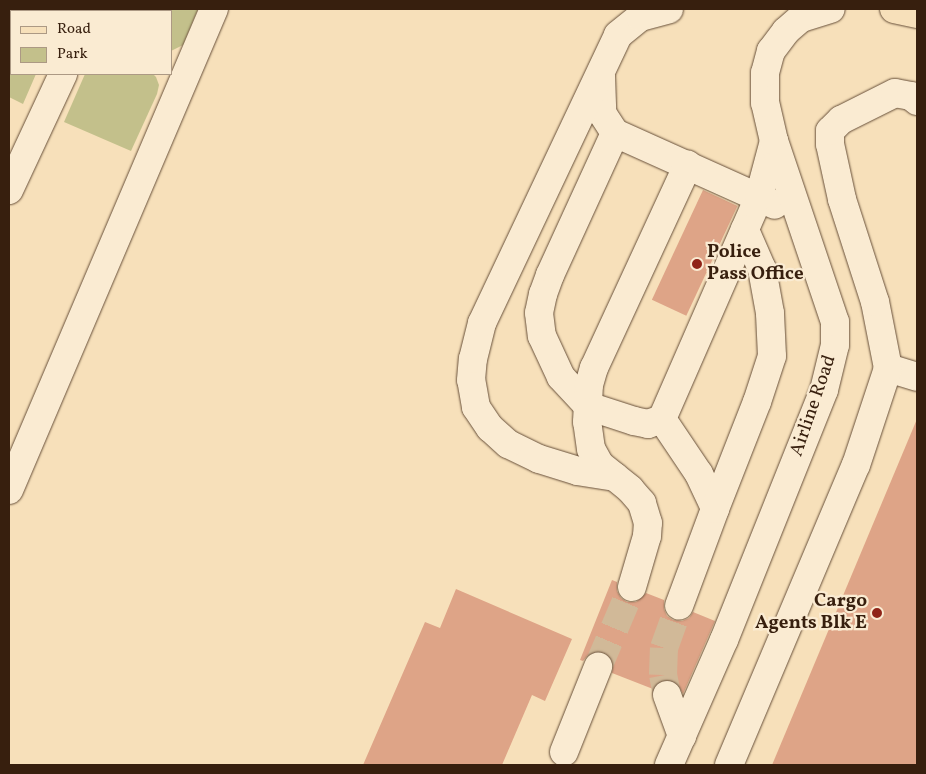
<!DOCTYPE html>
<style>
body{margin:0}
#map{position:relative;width:926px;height:774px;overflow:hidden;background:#f7e0ba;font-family:Vollkorn,serif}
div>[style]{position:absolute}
.green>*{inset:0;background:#c3c08b}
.building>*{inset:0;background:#dea487;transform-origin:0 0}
.minor-tunnel>*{height:28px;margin-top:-14px;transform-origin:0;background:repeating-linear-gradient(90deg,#d1b998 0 28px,transparent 0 42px)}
.roads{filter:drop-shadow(0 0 1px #674f39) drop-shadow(0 0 1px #674f39)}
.minor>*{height:28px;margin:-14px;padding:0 14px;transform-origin:14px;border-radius:14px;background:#faebd2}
.major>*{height:28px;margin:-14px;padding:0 14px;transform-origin:14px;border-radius:14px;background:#f7e0ba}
.dots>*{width:14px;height:14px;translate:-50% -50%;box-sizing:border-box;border:2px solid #faebd2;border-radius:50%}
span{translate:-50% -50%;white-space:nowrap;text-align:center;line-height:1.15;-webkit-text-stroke:4.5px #faebd2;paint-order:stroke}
.poi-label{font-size:19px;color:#371f0e;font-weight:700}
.left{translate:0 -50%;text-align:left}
.right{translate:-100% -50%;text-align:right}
.street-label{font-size:19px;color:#371f0e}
.frame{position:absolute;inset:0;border:10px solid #371f0e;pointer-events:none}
.legend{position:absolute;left:10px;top:10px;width:162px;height:65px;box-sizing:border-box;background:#faebd2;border:1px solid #ac9984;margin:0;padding:6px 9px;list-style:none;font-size:15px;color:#371f0e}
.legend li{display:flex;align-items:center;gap:10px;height:25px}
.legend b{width:25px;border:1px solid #ac9984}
</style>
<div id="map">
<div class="green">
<div style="clip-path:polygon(9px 9px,20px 11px,11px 11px,11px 74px,36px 74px,23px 104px,9px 97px)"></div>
<div style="clip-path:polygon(88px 9px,198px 9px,183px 45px,171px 51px,171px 11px,87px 11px)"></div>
<div style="clip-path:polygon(85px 74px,153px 74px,156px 77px,159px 85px,157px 94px,131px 151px,64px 122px)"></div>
</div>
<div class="building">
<div style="left:703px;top:190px;width:38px;height:121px;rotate:25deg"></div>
<div style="clip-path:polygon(917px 419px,917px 765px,772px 765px)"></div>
<div style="clip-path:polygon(612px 580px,617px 582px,617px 591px,621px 598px,627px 602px,636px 602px,646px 593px,664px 600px,664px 609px,667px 616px,673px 620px,682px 621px,689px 618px,693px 612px,715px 621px,683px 694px,677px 683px,670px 680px,661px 681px,653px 689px,612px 673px,613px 665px,611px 658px,603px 652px,595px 652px,588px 655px,583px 661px,580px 660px)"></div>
<div style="clip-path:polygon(456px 589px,572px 639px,545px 701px,532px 695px,502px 765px,363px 765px,425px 622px,440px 628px)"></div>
</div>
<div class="minor-tunnel">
<div style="left:598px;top:667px;width:87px;rotate:-67deg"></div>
<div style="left:667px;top:695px;width:20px;rotate:-101deg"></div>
<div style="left:663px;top:675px;width:27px;rotate:-88deg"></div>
<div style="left:664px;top:648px;width:45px;rotate:-70.3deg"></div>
</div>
<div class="roads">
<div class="minor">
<div style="left:39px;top:9px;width:6px;rotate:18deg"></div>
<div style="left:69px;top:11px;width:2px;rotate:-63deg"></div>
<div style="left:601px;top:76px;width:37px;rotate:88deg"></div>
<div style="left:602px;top:113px;width:24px;rotate:57deg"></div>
<div style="left:615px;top:133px;width:175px;rotate:24.2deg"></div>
<div style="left:615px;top:133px;width:156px;rotate:114.6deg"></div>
<div style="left:550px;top:275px;width:20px;rotate:110deg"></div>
<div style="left:543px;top:294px;width:19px;rotate:102deg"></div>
<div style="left:539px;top:313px;width:23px;rotate:83deg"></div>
<div style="left:542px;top:336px;width:45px;rotate:65.1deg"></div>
<div style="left:561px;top:377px;width:40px;rotate:47deg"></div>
<div style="left:588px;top:406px;width:48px;rotate:18.1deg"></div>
<div style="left:634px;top:421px;width:14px;rotate:12deg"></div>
<div style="left:648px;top:424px;width:15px;rotate:-20deg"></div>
<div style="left:662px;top:419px;width:242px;rotate:-66.4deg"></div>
<div style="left:759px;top:197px;width:58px;rotate:-75deg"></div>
<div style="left:9px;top:190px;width:128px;rotate:-65deg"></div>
<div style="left:888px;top:368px;width:30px;rotate:17deg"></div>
<div style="left:662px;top:419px;width:66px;rotate:56.1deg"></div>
<div style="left:699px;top:474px;width:38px;rotate:65deg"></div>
<div style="left:715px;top:509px;width:103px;rotate:110.4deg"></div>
<div style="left:615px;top:477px;width:19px;rotate:-141deg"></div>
<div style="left:600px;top:465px;width:18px;rotate:-119deg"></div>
<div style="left:591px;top:449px;width:27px;rotate:-98deg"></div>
<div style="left:587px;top:422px;width:37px;rotate:-87deg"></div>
<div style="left:589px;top:385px;width:18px;rotate:-74deg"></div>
<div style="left:594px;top:368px;width:224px;rotate:-65.2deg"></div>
<div style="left:9px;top:490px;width:523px;rotate:-66.92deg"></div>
<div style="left:715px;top:509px;width:115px;rotate:-68.6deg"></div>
<div style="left:757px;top:402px;width:48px;rotate:-71.9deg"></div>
<div style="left:772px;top:356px;width:43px;rotate:-92.7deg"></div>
<div style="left:770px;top:313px;width:45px;rotate:-100.3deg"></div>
<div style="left:762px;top:269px;width:43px;rotate:-113.6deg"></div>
<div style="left:632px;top:587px;width:53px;rotate:-73.6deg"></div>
<div style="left:647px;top:536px;width:13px;rotate:-86deg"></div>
<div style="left:648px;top:523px;width:21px;rotate:-107deg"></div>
<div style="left:642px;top:503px;width:18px;rotate:-131deg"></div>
<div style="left:630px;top:489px;width:19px;rotate:-141deg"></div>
<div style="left:615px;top:477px;width:37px;rotate:-171deg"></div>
<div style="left:578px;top:471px;width:41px;rotate:-162.9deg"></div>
<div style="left:539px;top:459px;width:34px;rotate:-154deg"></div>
<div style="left:508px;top:444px;width:24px;rotate:-138deg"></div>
<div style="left:490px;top:428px;width:25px;rotate:-124deg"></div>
<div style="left:476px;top:407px;width:27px;rotate:-100deg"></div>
<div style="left:471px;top:380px;width:21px;rotate:-85deg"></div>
<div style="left:473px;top:359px;width:37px;rotate:-76deg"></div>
<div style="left:482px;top:323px;width:318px;rotate:-64.7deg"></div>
<div style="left:618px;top:35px;width:28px;rotate:-39deg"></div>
<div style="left:640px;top:17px;width:30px;rotate:-15deg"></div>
<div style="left:667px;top:695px;width:44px;rotate:69.9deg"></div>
<div style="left:564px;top:752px;width:92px;rotate:-68.2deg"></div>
<div style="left:669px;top:765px;width:137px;rotate:-66.3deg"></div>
<div style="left:724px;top:640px;width:269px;rotate:-68.2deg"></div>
<div style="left:824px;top:390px;width:46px;rotate:-76.3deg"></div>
<div style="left:835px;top:345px;width:23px;rotate:-90deg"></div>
<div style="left:835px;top:322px;width:191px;rotate:-108.6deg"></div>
<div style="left:774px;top:141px;width:39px;rotate:-103deg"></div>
<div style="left:765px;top:103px;width:30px;rotate:-90deg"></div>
<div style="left:765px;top:73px;width:23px;rotate:-75deg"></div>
<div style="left:771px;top:51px;width:25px;rotate:-53deg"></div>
<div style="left:786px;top:31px;width:20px;rotate:-41deg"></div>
<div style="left:801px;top:18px;width:31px;rotate:-17deg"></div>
<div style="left:729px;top:765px;width:326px;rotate:-67.1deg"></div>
<div style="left:856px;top:465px;width:102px;rotate:-71.7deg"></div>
<div style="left:888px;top:368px;width:67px;rotate:-101.1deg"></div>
<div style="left:875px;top:302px;width:108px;rotate:-107.8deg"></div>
<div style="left:842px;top:199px;width:56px;rotate:-102.3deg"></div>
<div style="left:830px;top:144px;width:13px;rotate:-90deg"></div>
<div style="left:830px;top:131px;width:16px;rotate:-45deg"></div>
<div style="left:841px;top:120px;width:60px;rotate:-26.6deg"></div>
<div style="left:895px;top:93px;width:16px;rotate:11deg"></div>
<div style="left:911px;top:96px;width:8px;rotate:40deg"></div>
</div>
<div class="major">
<div style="left:894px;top:9px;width:24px;rotate:12deg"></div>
</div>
</div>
<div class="dots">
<div style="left:697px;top:264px;background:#8f2418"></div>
<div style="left:877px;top:613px;background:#8f2418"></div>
</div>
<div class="poi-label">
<span class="left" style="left:707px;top:264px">Police<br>Pass Office</span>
<span class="right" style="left:867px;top:613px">Cargo<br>Agents Blk E</span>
</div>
<div class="street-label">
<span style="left:814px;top:406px;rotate:-71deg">Airline Road</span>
</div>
<div class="frame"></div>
<ul class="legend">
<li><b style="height:6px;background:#f7e0ba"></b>Road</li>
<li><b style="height:14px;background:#c3c08b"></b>Park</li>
</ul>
</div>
